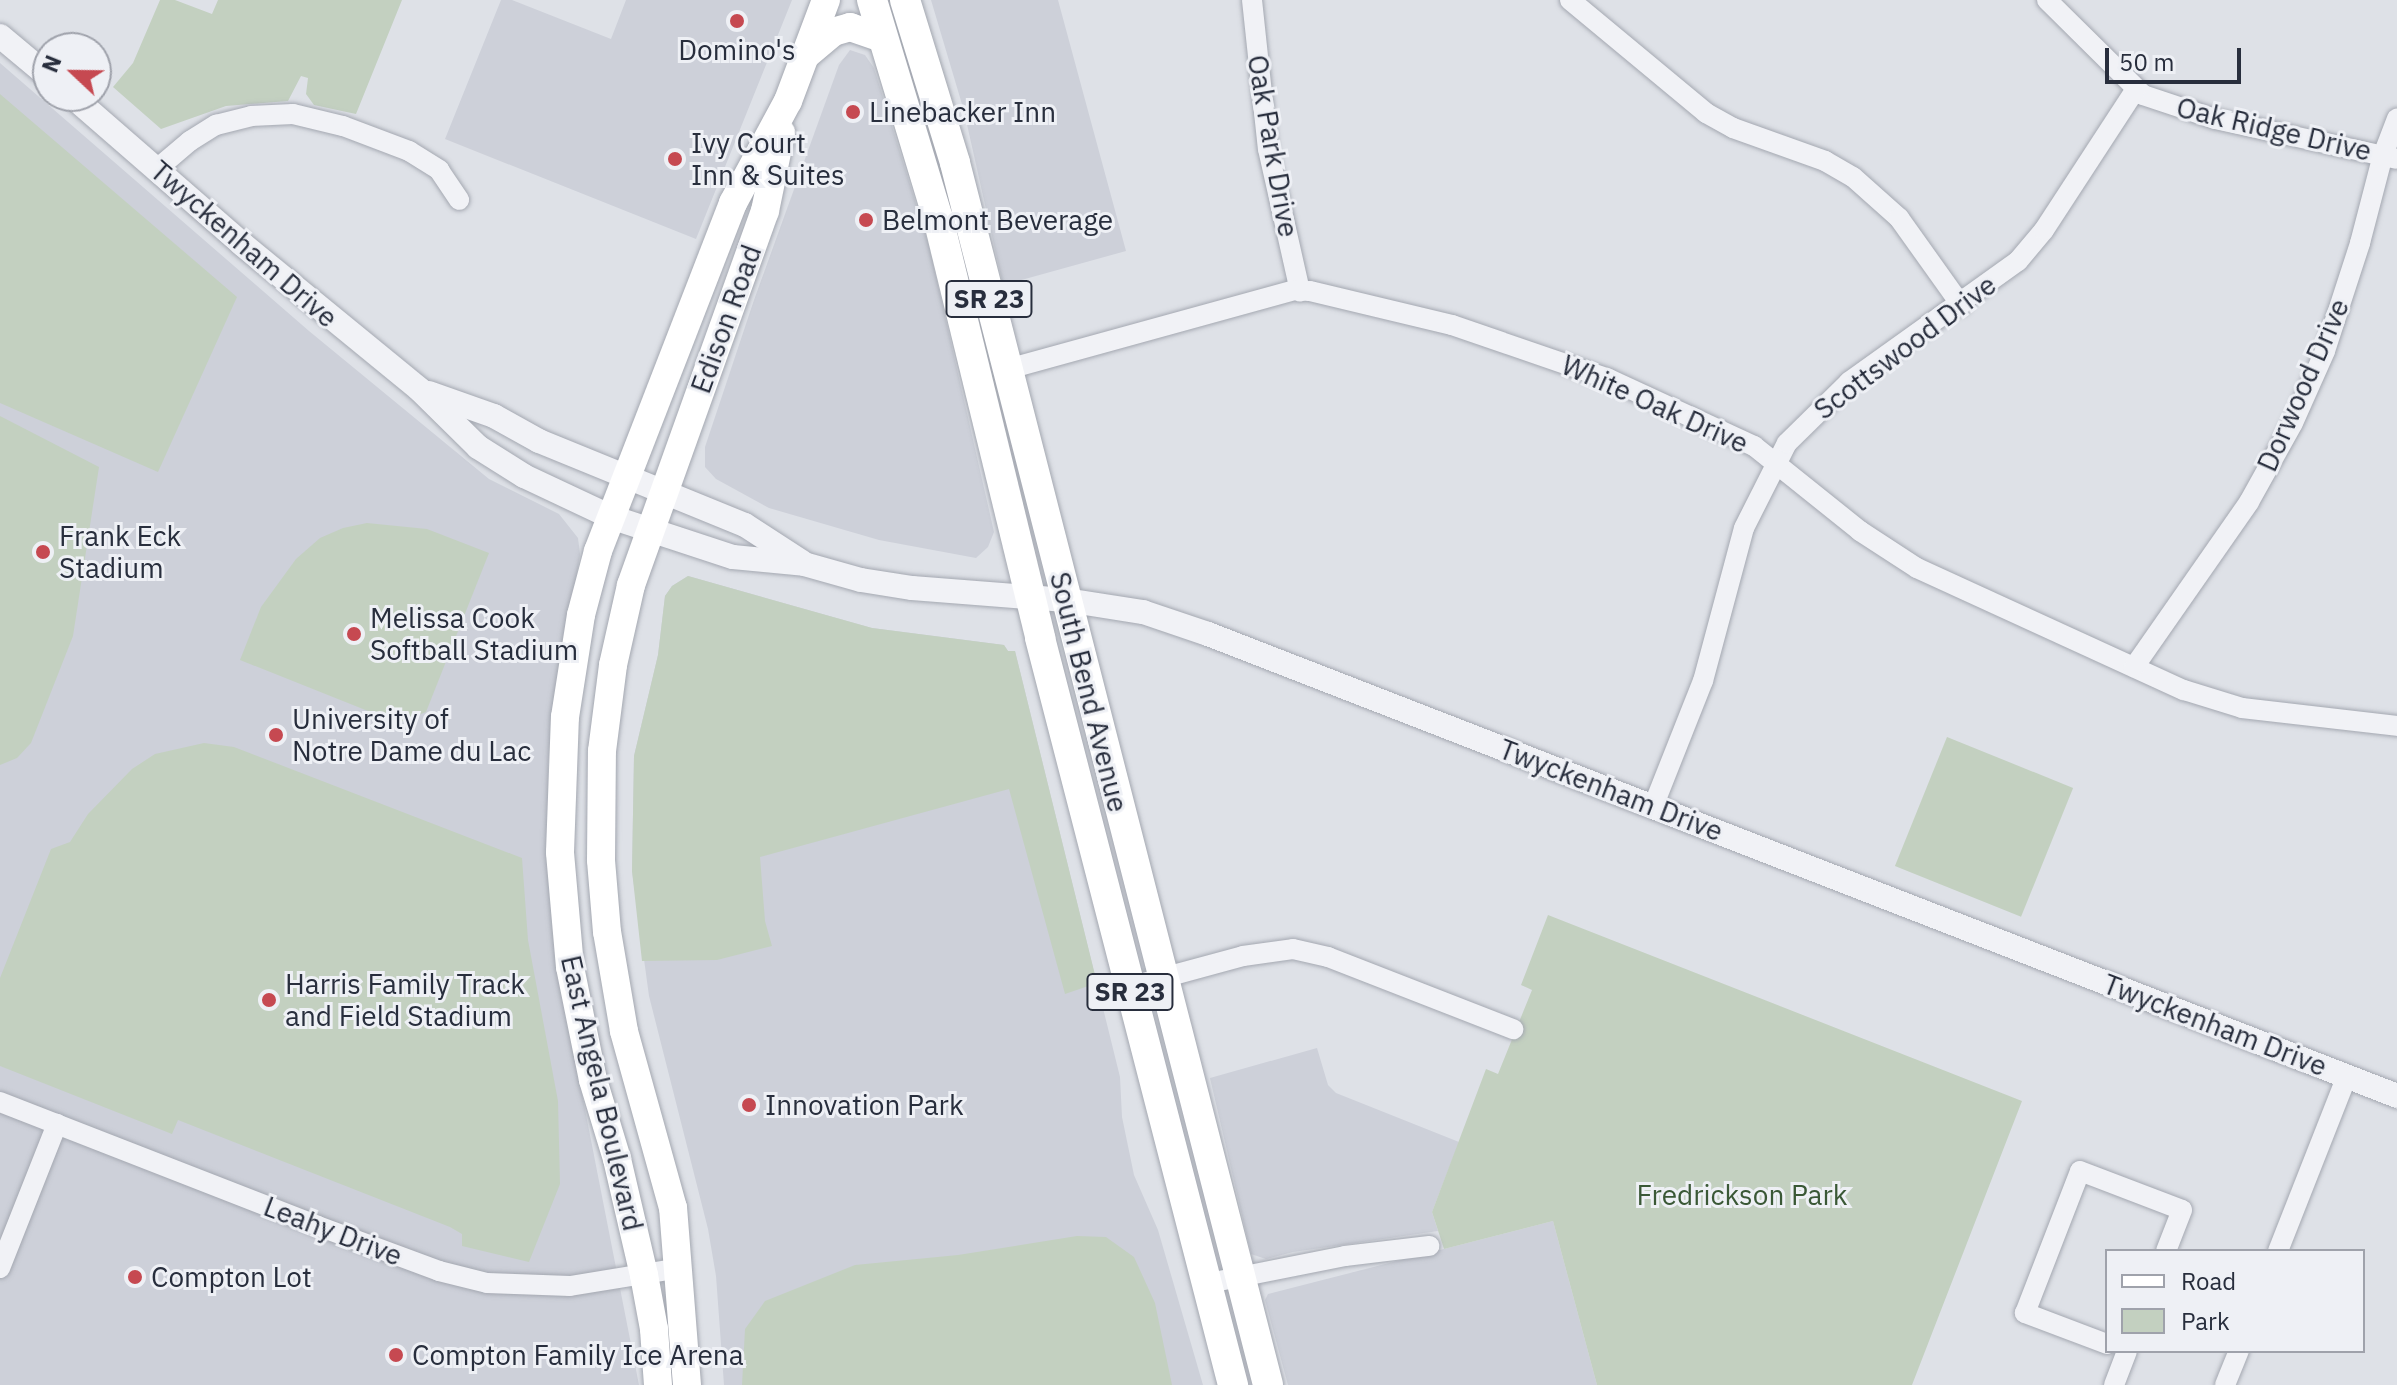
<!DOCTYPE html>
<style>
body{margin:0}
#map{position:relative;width:2397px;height:1385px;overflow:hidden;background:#dee1e7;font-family:"IBM Plex Sans",sans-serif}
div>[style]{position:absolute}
.built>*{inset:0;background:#cdd0d9}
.green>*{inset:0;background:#c3d0c0;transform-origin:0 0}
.roads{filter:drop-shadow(0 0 2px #a4a8b1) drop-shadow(0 0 2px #a4a8b1)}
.minor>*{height:20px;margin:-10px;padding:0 10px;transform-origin:10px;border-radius:10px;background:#f1f2f6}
.tertiary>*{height:24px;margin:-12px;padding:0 12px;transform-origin:12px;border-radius:12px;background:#f1f2f6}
.secondary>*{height:28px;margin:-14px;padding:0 14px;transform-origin:14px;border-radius:14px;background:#fff}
.primary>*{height:30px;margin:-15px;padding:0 15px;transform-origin:15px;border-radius:15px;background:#fff}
.dots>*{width:22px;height:22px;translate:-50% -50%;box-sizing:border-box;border:4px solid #eef0f5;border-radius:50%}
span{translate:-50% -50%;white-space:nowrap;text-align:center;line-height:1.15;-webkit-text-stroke:6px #eef0f5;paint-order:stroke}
.shield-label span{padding:2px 6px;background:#eef0f5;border:2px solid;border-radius:6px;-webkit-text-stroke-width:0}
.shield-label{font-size:26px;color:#282e3d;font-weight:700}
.poi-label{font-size:28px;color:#282e3d}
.left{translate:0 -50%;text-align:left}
.street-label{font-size:28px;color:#282e3d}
.park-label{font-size:28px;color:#3a5836}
.legend{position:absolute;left:2105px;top:1249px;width:260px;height:104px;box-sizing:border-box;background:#eef0f5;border:2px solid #9fa2ab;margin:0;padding:10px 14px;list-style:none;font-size:24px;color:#282e3d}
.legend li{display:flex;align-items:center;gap:16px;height:40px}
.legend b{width:40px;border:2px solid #9fa2ab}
.north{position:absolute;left:32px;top:32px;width:80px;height:80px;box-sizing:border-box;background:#eef0f5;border:2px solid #9fa2ab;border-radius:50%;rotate:292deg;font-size:22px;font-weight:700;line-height:32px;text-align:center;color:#282e3d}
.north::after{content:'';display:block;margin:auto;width:28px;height:36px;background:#c64951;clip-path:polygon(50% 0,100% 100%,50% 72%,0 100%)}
.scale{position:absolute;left:2105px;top:48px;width:136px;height:36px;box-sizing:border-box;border:4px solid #282e3d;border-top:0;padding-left:10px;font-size:24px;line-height:28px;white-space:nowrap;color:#282e3d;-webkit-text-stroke:6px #eef0f5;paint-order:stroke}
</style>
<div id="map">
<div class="built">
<div style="clip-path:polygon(501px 0,512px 0,611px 39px,626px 0,792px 0,696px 239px,445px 139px)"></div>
<div style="clip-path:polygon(931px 0,1058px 0,1126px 251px,1003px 285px,964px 111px)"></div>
<div style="clip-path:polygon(850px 50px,865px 55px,874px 68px,929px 246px,994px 532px,988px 547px,976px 558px,879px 540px,769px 508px,716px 479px,705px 467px,705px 447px,754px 300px,839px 65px)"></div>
<div style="clip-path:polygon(0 63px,309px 331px,489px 479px,559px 514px,578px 538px,580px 554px,548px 763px,549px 895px,560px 982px,639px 1385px,0 1385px)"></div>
<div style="clip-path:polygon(688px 576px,872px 628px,1004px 645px,1008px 651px,1015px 651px,1120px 1077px,1122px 1117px,1134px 1175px,1158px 1230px,1203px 1385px,724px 1385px,716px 1276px,708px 1229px,649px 996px,632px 871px,634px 756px,658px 655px,665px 596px,672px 586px)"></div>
<div style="clip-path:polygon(1317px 1048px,1328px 1085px,1336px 1093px,1459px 1142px,1432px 1212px,1438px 1231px,1293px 1252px,1266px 1259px,1251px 1254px,1210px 1078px)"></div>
<div style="clip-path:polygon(1553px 1221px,1597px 1385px,1288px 1385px,1265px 1300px,1268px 1294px)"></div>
</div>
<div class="green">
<div style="clip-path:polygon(160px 0,175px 0,212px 14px,218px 0,402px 0,356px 114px,314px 105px,306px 94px,308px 78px,301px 76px,288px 101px,226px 106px,161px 129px,113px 87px,133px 63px)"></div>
<div style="clip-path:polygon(0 94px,237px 297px,158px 472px,0 403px)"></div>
<div style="clip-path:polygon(0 416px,99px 467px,73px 636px,31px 743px,17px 758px,0 765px)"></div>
<div style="clip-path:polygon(367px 523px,427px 529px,489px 553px,426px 712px,398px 723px,240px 660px,261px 607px,296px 559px,320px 538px,343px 528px)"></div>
<div style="clip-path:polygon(688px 576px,872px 628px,1004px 645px,1008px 651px,1015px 651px,1097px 983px,1065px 994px,1009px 789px,760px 857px,765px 921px,772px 946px,717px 960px,642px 961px,632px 871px,634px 756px,658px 655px,665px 596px,672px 586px)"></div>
<div style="left:1947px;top:737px;width:136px;height:139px;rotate:22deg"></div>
<div style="clip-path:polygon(204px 743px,234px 747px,522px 858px,528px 940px,558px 1101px,560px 1184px,529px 1262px,462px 1246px,462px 1234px,450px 1227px,178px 1120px,172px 1134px,0 1066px,0 978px,51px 849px,70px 842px,88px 814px,132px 769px,155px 754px)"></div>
<div style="clip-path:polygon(1548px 915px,2022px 1101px,1912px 1385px,1597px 1385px,1553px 1221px,1444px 1249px,1432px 1212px,1486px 1069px,1498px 1074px,1532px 990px,1521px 985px)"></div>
<div style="clip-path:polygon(1077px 1236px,1106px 1237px,1134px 1257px,1155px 1303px,1172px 1385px,742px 1385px,745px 1329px,765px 1301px,855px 1265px,958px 1255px)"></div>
</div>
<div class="roads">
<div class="minor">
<div style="left:1252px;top:0;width:150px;rotate:83.9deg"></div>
<div style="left:1268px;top:149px;width:146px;rotate:77.3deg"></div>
<div style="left:1570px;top:0;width:177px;rotate:39.7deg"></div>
<div style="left:1706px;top:113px;width:31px;rotate:29deg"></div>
<div style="left:1733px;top:128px;width:98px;rotate:19.7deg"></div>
<div style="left:1825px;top:161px;width:32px;rotate:30deg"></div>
<div style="left:1853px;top:177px;width:62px;rotate:41.7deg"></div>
<div style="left:1899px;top:218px;width:107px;rotate:54.5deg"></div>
<div style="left:2047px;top:0;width:135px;rotate:44.7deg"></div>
<div style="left:2143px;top:95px;width:76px;rotate:18.4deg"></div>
<div style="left:2215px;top:119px;width:186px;rotate:12.4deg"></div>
<div style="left:157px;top:169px;width:43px;rotate:-40.3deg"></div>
<div style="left:190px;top:141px;width:31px;rotate:-32deg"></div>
<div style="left:216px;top:125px;width:36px;rotate:-14deg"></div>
<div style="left:251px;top:116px;width:42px;rotate:-2.7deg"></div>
<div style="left:293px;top:114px;width:51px;rotate:13.5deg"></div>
<div style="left:343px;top:126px;width:71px;rotate:20.7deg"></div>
<div style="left:409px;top:151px;width:36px;rotate:32deg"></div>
<div style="left:439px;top:170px;width:36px;rotate:56deg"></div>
<div style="left:1008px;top:369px;width:297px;rotate:-15.4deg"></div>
<div style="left:1294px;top:290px;width:16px;rotate:4deg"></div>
<div style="left:1310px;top:291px;width:146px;rotate:13.5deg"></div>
<div style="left:1452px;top:325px;width:166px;rotate:19deg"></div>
<div style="left:1609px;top:379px;width:160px;rotate:24.8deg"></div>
<div style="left:1754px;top:446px;width:136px;rotate:38.7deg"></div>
<div style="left:1860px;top:531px;width:68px;rotate:33deg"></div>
<div style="left:1917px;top:568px;width:294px;rotate:24.6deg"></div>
<div style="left:2184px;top:690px;width:61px;rotate:17.2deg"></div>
<div style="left:2242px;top:708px;width:156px;rotate:6.6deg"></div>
<div style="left:2134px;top:667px;width:201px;rotate:-55.1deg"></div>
<div style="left:2249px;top:502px;width:90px;rotate:-60.9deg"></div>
<div style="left:2293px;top:423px;width:79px;rotate:-66deg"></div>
<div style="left:2325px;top:351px;width:114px;rotate:-72deg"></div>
<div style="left:2360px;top:243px;width:91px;rotate:-75.4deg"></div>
<div style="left:2383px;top:155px;width:39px;rotate:-69deg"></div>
<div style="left:1653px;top:807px;width:136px;rotate:-68.4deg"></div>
<div style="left:1703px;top:681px;width:158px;rotate:-75deg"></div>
<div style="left:1744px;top:528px;width:95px;rotate:-63.2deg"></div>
<div style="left:1787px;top:443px;width:87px;rotate:-44.5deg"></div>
<div style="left:1849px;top:382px;width:208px;rotate:-35.6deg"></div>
<div style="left:2018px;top:261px;width:40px;rotate:-50deg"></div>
<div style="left:2044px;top:230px;width:168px;rotate:-56.9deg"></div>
<div style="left:1129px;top:987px;width:118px;rotate:-15.2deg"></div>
<div style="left:1243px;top:956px;width:50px;rotate:-8deg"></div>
<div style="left:1293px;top:949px;width:36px;rotate:13deg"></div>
<div style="left:1328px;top:957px;width:199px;rotate:21.3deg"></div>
<div style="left:0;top:1102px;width:341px;rotate:21.3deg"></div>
<div style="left:318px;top:1226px;width:129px;rotate:20.4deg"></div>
<div style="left:439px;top:1271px;width:49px;rotate:14deg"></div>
<div style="left:487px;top:1283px;width:83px;rotate:2.1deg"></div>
<div style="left:570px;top:1286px;width:111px;rotate:-9.3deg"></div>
<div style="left:2278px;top:1251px;width:188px;rotate:-68.5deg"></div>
<div style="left:0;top:1268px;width:155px;rotate:-68.4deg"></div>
<div style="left:1204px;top:1284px;width:144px;rotate:-11.2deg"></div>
<div style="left:1345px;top:1256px;width:85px;rotate:-6.8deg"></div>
<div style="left:2107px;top:1344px;width:88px;rotate:-159.3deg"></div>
<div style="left:2025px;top:1313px;width:152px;rotate:-68.8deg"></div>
<div style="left:2080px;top:1171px;width:109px;rotate:20.9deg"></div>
<div style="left:2182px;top:1210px;width:44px;rotate:111.3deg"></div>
<div style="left:2114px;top:1385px;width:36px;rotate:-69deg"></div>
<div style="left:2225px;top:1385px;width:37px;rotate:-68deg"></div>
</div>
<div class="tertiary">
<div style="left:0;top:36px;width:62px;rotate:39.8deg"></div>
<div style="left:72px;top:96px;width:225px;rotate:41deg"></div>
<div style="left:242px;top:244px;width:229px;rotate:39.3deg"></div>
<div style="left:419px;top:389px;width:83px;rotate:44.5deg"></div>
<div style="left:478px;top:447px;width:54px;rotate:32.2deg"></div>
<div style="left:524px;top:476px;width:96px;rotate:25.2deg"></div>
<div style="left:611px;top:517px;width:128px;rotate:18.2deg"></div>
<div style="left:733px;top:557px;width:71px;rotate:5.6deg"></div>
<div style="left:804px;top:564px;width:59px;rotate:15.7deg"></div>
<div style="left:861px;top:580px;width:52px;rotate:8.9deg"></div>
<div style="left:912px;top:588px;width:154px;rotate:4.5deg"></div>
<div style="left:1066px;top:600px;width:78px;rotate:8.9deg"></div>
<div style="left:1143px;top:612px;width:69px;rotate:18.7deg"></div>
<div style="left:1208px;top:634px;width:1276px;rotate:21.23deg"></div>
<div style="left:429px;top:393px;width:69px;rotate:19.5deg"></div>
<div style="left:494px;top:416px;width:51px;rotate:29.1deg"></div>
<div style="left:539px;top:441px;width:222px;rotate:22.2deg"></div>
<div style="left:745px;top:525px;width:68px;rotate:33deg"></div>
</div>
<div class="secondary">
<div style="left:806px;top:55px;width:35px;rotate:-40deg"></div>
<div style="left:833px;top:32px;width:18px;rotate:-16deg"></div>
<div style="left:850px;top:27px;width:36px;rotate:19deg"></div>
<div style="left:658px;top:1385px;width:56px;rotate:-94.1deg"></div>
<div style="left:654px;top:1329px;width:55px;rotate:-100.5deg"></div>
<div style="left:644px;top:1275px;width:119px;rotate:-103.1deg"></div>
<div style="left:617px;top:1159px;width:83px;rotate:-106.9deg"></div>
<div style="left:593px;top:1080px;width:115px;rotate:-101.5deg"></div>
<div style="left:570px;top:967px;width:115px;rotate:-95deg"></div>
<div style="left:560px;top:852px;width:135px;rotate:-87.9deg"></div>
<div style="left:565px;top:717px;width:103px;rotate:-81.1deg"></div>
<div style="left:581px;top:615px;width:66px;rotate:-75.1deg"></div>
<div style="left:598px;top:551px;width:373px;rotate:-68.8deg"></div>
<div style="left:733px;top:203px;width:116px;rotate:-61.7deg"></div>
<div style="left:788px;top:101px;width:108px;rotate:-69.4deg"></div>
<div style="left:687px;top:1385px;width:178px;rotate:-94.5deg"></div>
<div style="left:673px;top:1208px;width:184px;rotate:-105.5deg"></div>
<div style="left:624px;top:1031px;width:100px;rotate:-99.7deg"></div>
<div style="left:607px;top:932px;width:72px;rotate:-94.8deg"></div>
<div style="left:601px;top:860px;width:109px;rotate:-89.5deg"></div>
<div style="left:602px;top:751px;width:87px;rotate:-82.7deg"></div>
<div style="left:613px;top:665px;width:82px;rotate:-77.3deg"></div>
<div style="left:631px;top:585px;width:397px;rotate:-70.3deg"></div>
<div style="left:765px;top:211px;width:80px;rotate:-78.4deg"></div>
</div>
<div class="primary">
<div style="left:872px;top:0;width:228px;rotate:73.2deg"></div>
<div style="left:938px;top:218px;width:432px;rotate:76.3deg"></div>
<div style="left:1040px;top:638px;width:772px;rotate:75.51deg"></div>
<div style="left:905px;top:0;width:170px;rotate:72.9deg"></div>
<div style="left:955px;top:163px;width:1261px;rotate:75.63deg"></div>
</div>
</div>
<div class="dots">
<div style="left:737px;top:21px;background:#c64951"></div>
<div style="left:853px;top:112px;background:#c64951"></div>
<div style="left:675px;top:159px;background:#c64951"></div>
<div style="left:866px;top:220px;background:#c64951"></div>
<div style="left:43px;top:552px;background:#c64951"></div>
<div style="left:354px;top:634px;background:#c64951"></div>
<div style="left:276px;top:735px;background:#c64951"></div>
<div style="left:269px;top:1000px;background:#c64951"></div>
<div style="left:749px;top:1105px;background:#c64951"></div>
<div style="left:135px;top:1277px;background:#c64951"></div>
<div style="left:396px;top:1355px;background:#c64951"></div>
</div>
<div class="shield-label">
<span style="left:989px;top:299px">SR 23</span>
<span style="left:1130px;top:992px">SR 23</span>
</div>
<div class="poi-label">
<span style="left:737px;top:50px">Domino's</span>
<span class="left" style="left:869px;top:112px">Linebacker Inn</span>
<span class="left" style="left:691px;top:159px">Ivy Court<br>Inn &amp; Suites</span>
<span class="left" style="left:882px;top:220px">Belmont Beverage</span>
<span class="left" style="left:59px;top:552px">Frank Eck<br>Stadium</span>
<span class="left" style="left:370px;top:634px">Melissa Cook<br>Softball Stadium</span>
<span class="left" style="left:292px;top:735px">University of<br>Notre Dame du Lac</span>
<span class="left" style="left:285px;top:1000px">Harris Family Track<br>and Field Stadium</span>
<span class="left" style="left:765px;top:1105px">Innovation Park</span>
<span class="left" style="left:151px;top:1277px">Compton Lot</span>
<span class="left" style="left:412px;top:1355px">Compton Family Ice Arena</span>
</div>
<div class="street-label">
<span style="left:2274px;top:129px;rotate:13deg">Oak Ridge Drive</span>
<span style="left:1273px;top:146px;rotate:80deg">Oak Park Drive</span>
<span style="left:244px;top:244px;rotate:41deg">Twyckenham Drive</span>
<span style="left:726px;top:319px;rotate:-70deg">Edison Road</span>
<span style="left:1905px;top:347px;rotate:-37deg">Scottswood Drive</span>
<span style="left:2303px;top:385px;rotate:-66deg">Dorwood Drive</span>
<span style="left:1655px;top:404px;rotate:24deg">White Oak Drive</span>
<span style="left:1089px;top:692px;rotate:76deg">South Bend Avenue</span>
<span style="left:1611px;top:790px;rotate:21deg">Twyckenham Drive</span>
<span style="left:2215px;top:1025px;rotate:21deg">Twyckenham Drive</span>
<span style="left:602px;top:1093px;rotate:77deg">East Angela Boulevard</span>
<span style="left:333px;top:1231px;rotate:21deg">Leahy Drive</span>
</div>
<div class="park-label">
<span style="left:1742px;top:1195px">Fredrickson Park</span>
</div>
<ul class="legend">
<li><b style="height:10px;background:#fff"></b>Road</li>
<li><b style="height:22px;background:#c3d0c0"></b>Park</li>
</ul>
<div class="north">N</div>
<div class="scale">50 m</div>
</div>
